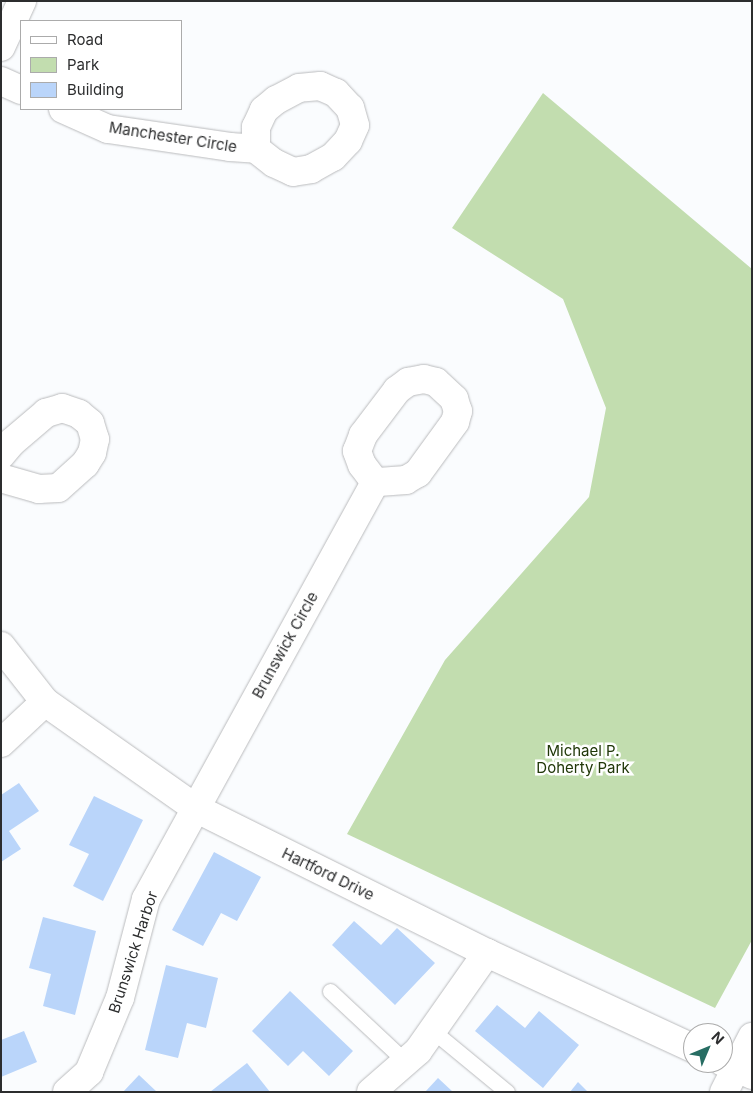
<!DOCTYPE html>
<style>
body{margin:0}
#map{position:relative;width:753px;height:1093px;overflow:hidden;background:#fafcfe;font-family:Inter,sans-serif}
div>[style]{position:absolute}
.green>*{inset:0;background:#c2ddaf}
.building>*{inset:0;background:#bad5fa}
.roads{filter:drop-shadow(0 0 1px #babbbd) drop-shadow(0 0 1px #babbbd)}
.lane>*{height:15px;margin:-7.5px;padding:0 7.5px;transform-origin:7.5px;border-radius:7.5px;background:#fff}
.street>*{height:28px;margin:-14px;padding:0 14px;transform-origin:14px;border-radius:14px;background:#fff}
.secondary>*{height:28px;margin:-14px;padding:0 14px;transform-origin:14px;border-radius:14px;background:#fff}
span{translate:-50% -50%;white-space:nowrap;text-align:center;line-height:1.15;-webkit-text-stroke:5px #fff;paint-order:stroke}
.street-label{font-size:15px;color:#2c2d2e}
.park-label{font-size:15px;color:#213809}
.frame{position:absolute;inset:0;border:2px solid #2c2d2e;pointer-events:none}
.legend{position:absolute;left:20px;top:20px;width:162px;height:90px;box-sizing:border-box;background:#fff;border:1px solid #ababab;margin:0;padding:6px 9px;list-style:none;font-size:15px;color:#2c2d2e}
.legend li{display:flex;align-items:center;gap:10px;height:25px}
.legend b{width:25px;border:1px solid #ababab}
.north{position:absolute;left:683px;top:1023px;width:50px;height:50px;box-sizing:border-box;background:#fff;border:1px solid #ababab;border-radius:50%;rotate:45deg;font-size:14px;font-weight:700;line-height:20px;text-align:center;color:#2c2d2e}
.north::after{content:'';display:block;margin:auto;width:18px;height:22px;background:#276d63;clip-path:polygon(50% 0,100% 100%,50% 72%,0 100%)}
</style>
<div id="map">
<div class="green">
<div style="clip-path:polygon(543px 93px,752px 269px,752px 940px,715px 1008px,347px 834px,445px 660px,589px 497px,606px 408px,563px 299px,452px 228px)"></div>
</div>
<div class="building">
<div style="clip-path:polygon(19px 783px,39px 811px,9px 831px,21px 849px,1px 862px,1px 795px)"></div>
<div style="clip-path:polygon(94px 796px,143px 820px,103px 901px,73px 886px,89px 854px,69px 845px)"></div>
<div style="clip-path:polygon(214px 852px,261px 877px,237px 921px,221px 913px,203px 946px,172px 930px)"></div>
<div style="clip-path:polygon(43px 917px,96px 931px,75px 1015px,43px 1006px,51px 974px,29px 968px)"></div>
<div style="clip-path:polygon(354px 921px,381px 945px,397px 928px,435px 963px,395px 1005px,332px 945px)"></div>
<div style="clip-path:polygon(166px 965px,218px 978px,206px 1028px,187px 1023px,178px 1058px,145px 1050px)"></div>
<div style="clip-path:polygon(290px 991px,353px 1051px,329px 1076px,303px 1051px,288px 1066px,252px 1031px)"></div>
<div style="clip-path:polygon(497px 1005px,525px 1028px,539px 1011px,579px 1045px,543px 1088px,475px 1031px)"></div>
<div style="clip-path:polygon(24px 1031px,37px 1062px,1px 1077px,1px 1040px)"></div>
<div style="clip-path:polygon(247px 1063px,270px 1092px,210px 1092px)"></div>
<div style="clip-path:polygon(139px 1075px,157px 1092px,123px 1092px)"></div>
<div style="clip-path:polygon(438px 1078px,453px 1092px,425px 1092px)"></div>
<div style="clip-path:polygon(578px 1082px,588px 1092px,570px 1092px)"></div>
</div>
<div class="roads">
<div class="lane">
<div style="left:330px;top:991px;width:104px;rotate:43.1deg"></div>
<div style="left:433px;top:1031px;width:96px;rotate:39.5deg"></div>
</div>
<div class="street">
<div style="left:1px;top:47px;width:51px;rotate:-65.5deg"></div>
<div style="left:1px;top:81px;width:22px;rotate:24deg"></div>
<div style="left:63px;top:109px;width:49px;rotate:24deg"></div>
<div style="left:108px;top:129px;width:123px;rotate:8.4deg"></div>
<div style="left:230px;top:147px;width:26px;rotate:4deg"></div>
<div style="left:256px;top:149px;width:23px;rotate:38deg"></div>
<div style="left:274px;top:163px;width:21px;rotate:25deg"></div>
<div style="left:293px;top:172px;width:18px;rotate:-9deg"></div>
<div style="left:311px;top:169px;width:25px;rotate:-29deg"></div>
<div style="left:333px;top:157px;width:22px;rotate:-47deg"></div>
<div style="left:348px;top:141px;width:17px;rotate:-66deg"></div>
<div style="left:355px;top:125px;width:18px;rotate:-106deg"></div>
<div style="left:350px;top:108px;width:21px;rotate:-133deg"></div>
<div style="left:336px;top:93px;width:17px;rotate:-156deg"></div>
<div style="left:320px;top:86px;width:21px;rotate:175deg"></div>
<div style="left:299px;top:88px;width:26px;rotate:152deg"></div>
<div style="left:276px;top:100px;width:16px;rotate:140deg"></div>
<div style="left:264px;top:110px;width:19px;rotate:115deg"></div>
<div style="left:256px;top:127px;width:22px;rotate:90deg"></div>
<div style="left:1px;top:455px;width:17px;rotate:-50deg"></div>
<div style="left:12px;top:442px;width:45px;rotate:-40.5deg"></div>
<div style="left:46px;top:413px;width:17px;rotate:-17deg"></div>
<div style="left:62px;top:408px;width:18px;rotate:19deg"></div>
<div style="left:79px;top:414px;width:14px;rotate:39deg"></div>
<div style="left:90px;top:423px;width:17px;rotate:73deg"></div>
<div style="left:95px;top:439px;width:14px;rotate:102deg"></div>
<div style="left:92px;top:453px;width:13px;rotate:122deg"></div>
<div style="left:85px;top:464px;width:36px;rotate:138deg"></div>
<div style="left:58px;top:488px;width:19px;rotate:177deg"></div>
<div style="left:39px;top:489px;width:40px;rotate:-164deg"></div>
<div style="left:1px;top:646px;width:71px;rotate:51.8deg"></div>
<div style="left:45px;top:702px;width:184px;rotate:35.2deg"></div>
<div style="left:195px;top:808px;width:326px;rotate:26.4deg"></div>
<div style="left:487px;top:953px;width:227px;rotate:24.8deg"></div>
<div style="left:1px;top:743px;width:60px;rotate:-43deg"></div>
<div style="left:723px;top:1062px;width:32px;rotate:24deg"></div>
<div style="left:67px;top:1092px;width:30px;rotate:-42deg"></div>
<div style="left:89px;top:1072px;width:80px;rotate:-67.3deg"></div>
<div style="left:120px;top:998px;width:102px;rotate:-75.3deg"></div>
<div style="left:146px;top:899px;width:476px;rotate:-61.2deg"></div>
<div style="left:375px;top:482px;width:21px;rotate:-127deg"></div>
<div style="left:362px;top:465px;width:15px;rotate:-110deg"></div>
<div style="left:357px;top:451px;width:17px;rotate:-69deg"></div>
<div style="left:363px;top:435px;width:56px;rotate:-52.9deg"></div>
<div style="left:397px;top:390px;width:14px;rotate:-36deg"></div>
<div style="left:408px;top:382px;width:16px;rotate:-11deg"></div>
<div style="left:424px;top:379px;width:12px;rotate:14deg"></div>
<div style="left:436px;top:382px;width:25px;rotate:43deg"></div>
<div style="left:454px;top:399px;width:13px;rotate:72deg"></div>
<div style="left:458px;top:411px;width:11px;rotate:105deg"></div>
<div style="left:455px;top:422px;width:63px;rotate:126deg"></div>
<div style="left:418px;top:473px;width:14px;rotate:150deg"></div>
<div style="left:406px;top:480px;width:31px;rotate:176deg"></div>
<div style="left:371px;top:1092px;width:62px;rotate:-41.1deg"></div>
<div style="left:418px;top:1051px;width:120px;rotate:-54.9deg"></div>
</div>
<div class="secondary">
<div style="left:724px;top:1092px;width:62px;rotate:-63deg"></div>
</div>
</div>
<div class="street-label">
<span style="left:173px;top:137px;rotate:9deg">Manchester Circle</span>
<span style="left:285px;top:645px;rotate:-61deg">Brunswick Circle</span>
<span style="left:328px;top:874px;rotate:26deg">Hartford Drive</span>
<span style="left:133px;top:952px;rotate:-72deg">Brunswick Harbor</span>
</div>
<div class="park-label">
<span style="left:583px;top:759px">Michael P.<br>Doherty Park</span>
</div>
<div class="frame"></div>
<ul class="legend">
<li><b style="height:6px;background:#fff"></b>Road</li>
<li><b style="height:14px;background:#c2ddaf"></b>Park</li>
<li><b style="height:14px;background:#bad5fa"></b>Building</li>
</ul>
<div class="north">N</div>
</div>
